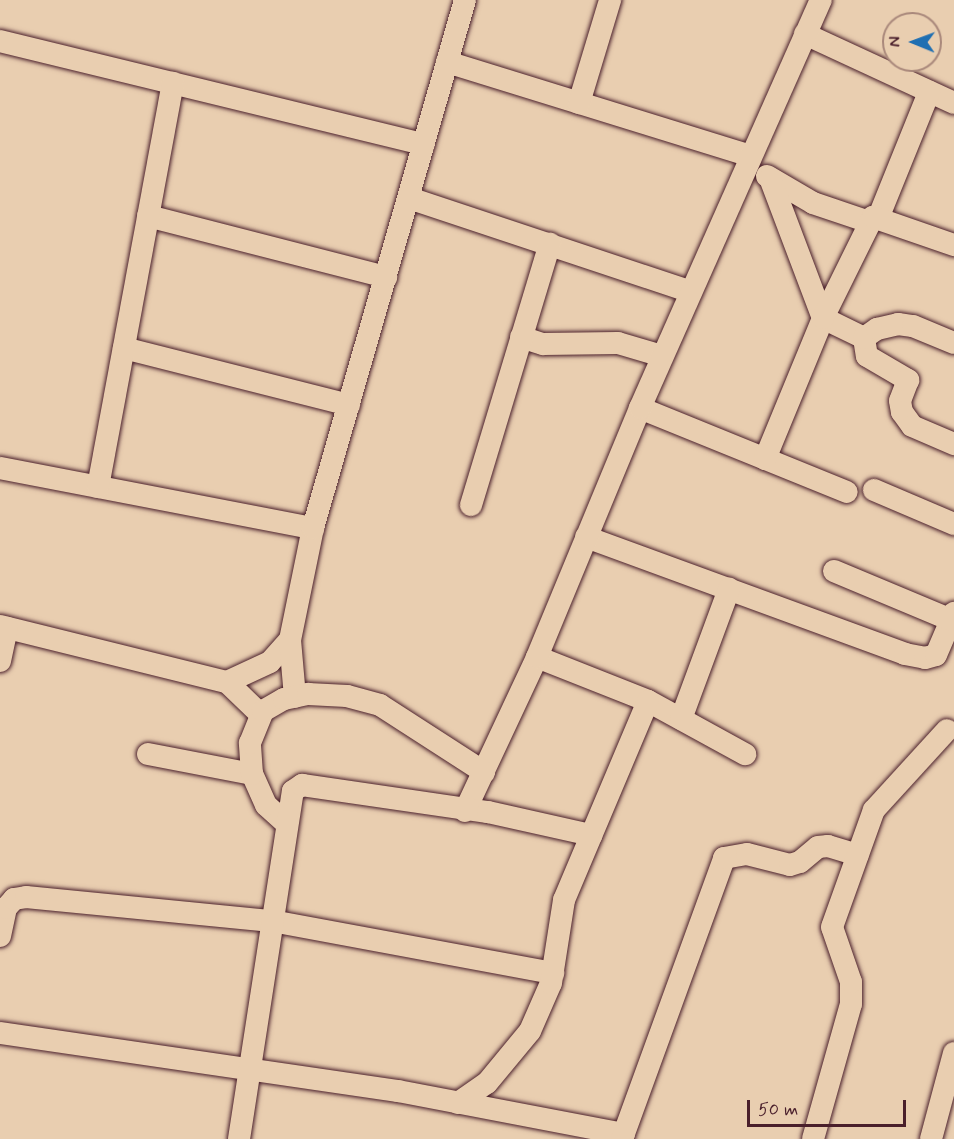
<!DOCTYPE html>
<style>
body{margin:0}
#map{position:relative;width:954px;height:1139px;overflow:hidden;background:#e9ceb0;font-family:Mynerve,sans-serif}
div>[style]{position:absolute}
.roads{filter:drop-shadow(0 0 2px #4a1f2b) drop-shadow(0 0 2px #4a1f2b)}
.street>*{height:22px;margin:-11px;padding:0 11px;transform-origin:11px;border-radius:11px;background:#e9ceb0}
span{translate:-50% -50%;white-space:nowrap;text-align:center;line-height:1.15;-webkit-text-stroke:6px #e9ceb0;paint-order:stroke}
.north{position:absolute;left:882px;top:12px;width:60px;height:60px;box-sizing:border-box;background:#e9ceb0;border:2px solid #a9887b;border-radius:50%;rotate:271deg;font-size:16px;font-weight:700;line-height:24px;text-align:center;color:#4a1f2b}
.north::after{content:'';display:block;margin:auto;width:21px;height:27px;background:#1f6fb2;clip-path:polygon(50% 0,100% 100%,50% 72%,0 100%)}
.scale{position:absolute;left:747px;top:1100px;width:159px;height:27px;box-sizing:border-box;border:3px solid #4a1f2b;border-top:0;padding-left:8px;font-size:18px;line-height:21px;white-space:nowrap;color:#4a1f2b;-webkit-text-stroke:4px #e9ceb0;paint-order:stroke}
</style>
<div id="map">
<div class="roads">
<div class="street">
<div style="left:805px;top:34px;width:164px;rotate:24.8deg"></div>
<div style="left:0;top:41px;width:436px;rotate:13.7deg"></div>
<div style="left:447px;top:62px;width:318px;rotate:17.2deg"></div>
<div style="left:579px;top:103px;width:108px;rotate:-73.2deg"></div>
<div style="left:767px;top:176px;width:53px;rotate:30.4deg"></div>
<div style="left:813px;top:203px;width:59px;rotate:18.7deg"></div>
<div style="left:770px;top:178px;width:150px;rotate:69.3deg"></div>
<div style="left:823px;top:318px;width:46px;rotate:26deg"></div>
<div style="left:864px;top:338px;width:18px;rotate:81deg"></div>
<div style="left:867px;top:356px;width:48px;rotate:30.3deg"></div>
<div style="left:908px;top:380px;width:22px;rotate:111deg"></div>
<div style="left:900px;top:401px;width:11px;rotate:80deg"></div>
<div style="left:902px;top:412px;width:17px;rotate:54deg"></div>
<div style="left:912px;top:426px;width:46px;rotate:23.2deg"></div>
<div style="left:409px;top:198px;width:297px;rotate:18.4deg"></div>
<div style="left:148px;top:216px;width:246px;rotate:14.4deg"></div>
<div style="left:879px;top:216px;width:134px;rotate:-68deg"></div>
<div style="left:521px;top:337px;width:23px;rotate:18deg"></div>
<div style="left:543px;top:344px;width:75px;rotate:-0.8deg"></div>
<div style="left:618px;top:343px;width:46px;rotate:16.5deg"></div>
<div style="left:864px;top:338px;width:16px;rotate:-35deg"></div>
<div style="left:877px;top:329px;width:22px;rotate:-13deg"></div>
<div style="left:898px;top:324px;width:15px;rotate:8deg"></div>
<div style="left:913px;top:326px;width:44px;rotate:22.5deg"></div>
<div style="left:124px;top:348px;width:232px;rotate:14.2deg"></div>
<div style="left:640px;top:408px;width:223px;rotate:22.1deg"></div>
<div style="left:765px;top:459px;width:152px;rotate:-67.6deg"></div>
<div style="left:823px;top:318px;width:113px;rotate:-63.7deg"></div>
<div style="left:873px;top:217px;width:86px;rotate:19.1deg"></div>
<div style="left:0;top:468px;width:319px;rotate:10.9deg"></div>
<div style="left:98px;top:487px;width:411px;rotate:-79.5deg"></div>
<div style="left:874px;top:490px;width:87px;rotate:23deg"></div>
<div style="left:471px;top:505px;width:273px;rotate:-73.2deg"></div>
<div style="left:586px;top:537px;width:340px;rotate:20.1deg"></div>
<div style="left:905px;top:654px;width:20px;rotate:11deg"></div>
<div style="left:925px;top:658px;width:11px;rotate:-15deg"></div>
<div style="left:936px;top:655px;width:46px;rotate:-66.8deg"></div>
<div style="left:834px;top:571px;width:127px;rotate:22.7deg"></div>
<div style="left:0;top:626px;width:234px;rotate:13.9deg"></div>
<div style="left:227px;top:682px;width:47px;rotate:-24.9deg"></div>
<div style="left:270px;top:662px;width:30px;rotate:-48deg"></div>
<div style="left:290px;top:640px;width:114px;rotate:-78.4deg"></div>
<div style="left:313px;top:528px;width:549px;rotate:-73.94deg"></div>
<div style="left:290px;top:640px;width:57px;rotate:85deg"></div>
<div style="left:537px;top:657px;width:119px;rotate:21.6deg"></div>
<div style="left:648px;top:701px;width:111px;rotate:28.7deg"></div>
<div style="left:0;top:661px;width:34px;rotate:-78deg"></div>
<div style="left:227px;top:682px;width:47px;rotate:44.1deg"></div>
<div style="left:681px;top:719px;width:139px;rotate:-69.7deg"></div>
<div style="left:148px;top:754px;width:106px;rotate:10.9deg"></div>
<div style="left:465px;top:811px;width:170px;rotate:-64.9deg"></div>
<div style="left:537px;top:657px;width:269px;rotate:-67.5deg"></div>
<div style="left:640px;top:408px;width:446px;rotate:-66.1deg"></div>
<div style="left:287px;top:824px;width:28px;rotate:-138deg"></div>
<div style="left:266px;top:805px;width:34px;rotate:-114deg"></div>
<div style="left:252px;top:774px;width:31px;rotate:-94deg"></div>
<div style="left:250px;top:743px;width:35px;rotate:-68deg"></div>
<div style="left:263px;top:711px;width:24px;rotate:-30deg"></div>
<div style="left:284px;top:699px;width:25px;rotate:-12deg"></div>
<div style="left:308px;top:694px;width:39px;rotate:3deg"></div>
<div style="left:347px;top:696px;width:34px;rotate:15deg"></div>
<div style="left:380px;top:705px;width:124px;rotate:32.8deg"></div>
<div style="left:0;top:936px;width:29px;rotate:-78deg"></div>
<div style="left:6px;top:908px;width:12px;rotate:-48deg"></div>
<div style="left:14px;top:899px;width:12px;rotate:-9deg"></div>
<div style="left:26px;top:897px;width:247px;rotate:5.6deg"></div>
<div style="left:272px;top:921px;width:286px;rotate:10.5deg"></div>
<div style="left:0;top:1033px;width:402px;rotate:8.3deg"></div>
<div style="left:398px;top:1091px;width:230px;rotate:10.8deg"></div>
<div style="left:458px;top:1103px;width:35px;rotate:-35deg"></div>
<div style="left:487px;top:1083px;width:67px;rotate:-50.4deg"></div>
<div style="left:530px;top:1031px;width:52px;rotate:-66.4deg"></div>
<div style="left:551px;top:983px;width:84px;rotate:-81.1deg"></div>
<div style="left:564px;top:900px;width:216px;rotate:-67.1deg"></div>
<div style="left:239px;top:1139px;width:352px;rotate:-81.2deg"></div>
<div style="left:293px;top:791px;width:11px;rotate:-34deg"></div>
<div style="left:302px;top:785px;width:188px;rotate:8.3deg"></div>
<div style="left:488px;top:812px;width:106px;rotate:12.6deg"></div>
<div style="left:622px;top:1139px;width:299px;rotate:-70deg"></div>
<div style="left:724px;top:858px;width:23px;rotate:-10deg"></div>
<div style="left:747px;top:854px;width:44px;rotate:14.3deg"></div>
<div style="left:790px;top:865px;width:10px;rotate:-17deg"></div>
<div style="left:800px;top:862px;width:23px;rotate:-40deg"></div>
<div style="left:818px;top:847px;width:10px;rotate:-6deg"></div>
<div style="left:828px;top:846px;width:31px;rotate:17deg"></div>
<div style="left:813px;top:1139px;width:140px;rotate:-74.3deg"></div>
<div style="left:851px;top:1004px;width:22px;rotate:-90deg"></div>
<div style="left:851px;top:982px;width:58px;rotate:-109.1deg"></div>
<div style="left:832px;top:927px;width:124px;rotate:-70.3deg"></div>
<div style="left:874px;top:810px;width:108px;rotate:-47.6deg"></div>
<div style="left:931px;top:1139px;width:89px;rotate:-75deg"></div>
</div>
</div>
<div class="north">N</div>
<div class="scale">50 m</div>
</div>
